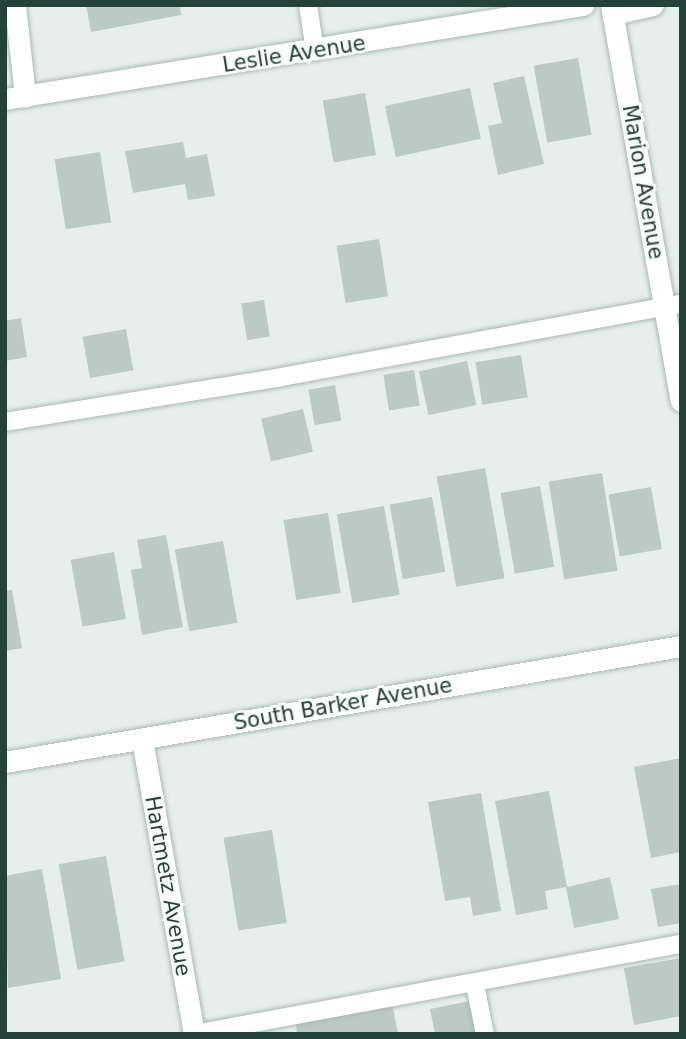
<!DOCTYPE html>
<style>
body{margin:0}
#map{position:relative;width:686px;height:1039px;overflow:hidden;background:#e6efeb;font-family:"DejaVu Sans",sans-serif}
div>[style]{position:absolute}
.building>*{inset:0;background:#bbcac4;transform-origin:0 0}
.roads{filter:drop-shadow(0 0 2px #a8b8b2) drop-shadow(0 0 2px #a8b8b2)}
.lane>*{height:18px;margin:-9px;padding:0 9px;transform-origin:9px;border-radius:9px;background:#fff}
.street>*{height:21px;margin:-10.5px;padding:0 10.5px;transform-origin:10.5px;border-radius:10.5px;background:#fff}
.secondary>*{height:21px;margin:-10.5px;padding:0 10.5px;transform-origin:10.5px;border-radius:10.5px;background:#fff}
span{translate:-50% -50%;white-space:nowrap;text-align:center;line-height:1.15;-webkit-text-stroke:6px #f7fbf9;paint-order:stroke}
.street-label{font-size:21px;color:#24423a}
.frame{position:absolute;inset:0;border:7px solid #24423a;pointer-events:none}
</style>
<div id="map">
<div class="building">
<div style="clip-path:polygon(86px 5px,180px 5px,181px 15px,91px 32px)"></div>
<div style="left:578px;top:58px;width:78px;height:45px;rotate:80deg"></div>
<div style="clip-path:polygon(524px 76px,544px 164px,498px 175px,488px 126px,502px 123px,493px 83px)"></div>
<div style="left:470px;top:88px;width:52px;height:87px;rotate:78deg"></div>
<div style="left:365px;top:93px;width:63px;height:43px;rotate:80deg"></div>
<div style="clip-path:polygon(183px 142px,186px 158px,207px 154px,215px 196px,188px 200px,185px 184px,133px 193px,125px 151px)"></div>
<div style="left:100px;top:152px;width:71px;height:46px;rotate:81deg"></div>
<div style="left:379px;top:239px;width:58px;height:43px;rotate:81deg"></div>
<div style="left:264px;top:300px;width:37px;height:23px;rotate:81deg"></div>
<div style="clip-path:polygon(21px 318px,27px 357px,5px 361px,5px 321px)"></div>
<div style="left:126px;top:329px;width:42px;height:44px;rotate:80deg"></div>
<div style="left:521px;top:355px;width:43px;height:46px;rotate:81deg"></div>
<div style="left:467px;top:361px;width:45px;height:49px;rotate:78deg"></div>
<div style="left:414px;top:370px;width:36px;height:31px;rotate:81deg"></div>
<div style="left:335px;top:385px;width:36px;height:27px;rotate:80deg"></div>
<div style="left:303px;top:409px;width:44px;height:43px;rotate:77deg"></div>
<div style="left:485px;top:468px;width:112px;height:49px;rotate:80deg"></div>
<div style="left:602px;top:473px;width:99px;height:54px;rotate:81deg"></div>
<div style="left:540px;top:486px;width:82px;height:40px;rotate:80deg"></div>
<div style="left:651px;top:487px;width:63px;height:43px;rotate:80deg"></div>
<div style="left:432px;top:497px;width:76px;height:43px;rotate:80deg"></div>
<div style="left:384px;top:506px;width:90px;height:48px;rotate:80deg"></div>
<div style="left:328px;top:513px;width:81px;height:45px;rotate:81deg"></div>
<div style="clip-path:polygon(166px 535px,183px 627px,142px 635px,131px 570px,142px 568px,137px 540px)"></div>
<div style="left:223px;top:541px;width:83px;height:49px;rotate:80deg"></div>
<div style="left:114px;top:552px;width:68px;height:44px;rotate:80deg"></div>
<div style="clip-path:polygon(12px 590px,22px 648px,5px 651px,5px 591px)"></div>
<div style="clip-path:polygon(681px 758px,681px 852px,651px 858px,634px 767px)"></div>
<div style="clip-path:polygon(549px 791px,567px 887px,610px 877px,619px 919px,574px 928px,566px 887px,545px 891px,548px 909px,516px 915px,495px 801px)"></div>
<div style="clip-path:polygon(481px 793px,501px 911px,473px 916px,470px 897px,445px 901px,428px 802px)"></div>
<div style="left:272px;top:830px;width:94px;height:49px;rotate:81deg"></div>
<div style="left:106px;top:856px;width:107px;height:48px;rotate:80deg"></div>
<div style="clip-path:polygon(42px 869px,61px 979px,8px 988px,5px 876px)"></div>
<div style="clip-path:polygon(681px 884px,681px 923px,658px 927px,651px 889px)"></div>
<div style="clip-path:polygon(681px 958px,681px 1016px,634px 1025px,624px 968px)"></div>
<div style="clip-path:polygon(474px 1000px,481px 1034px,435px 1034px,430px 1009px)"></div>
<div style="clip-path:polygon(392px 1003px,398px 1034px,297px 1034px,295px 1019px)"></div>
</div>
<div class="roads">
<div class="lane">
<div style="left:308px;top:5px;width:47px;rotate:81.3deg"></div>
<div style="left:5px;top:422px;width:275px;rotate:-9.2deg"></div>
<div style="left:276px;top:378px;width:412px;rotate:-10.4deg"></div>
<div style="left:475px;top:985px;width:50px;rotate:78.5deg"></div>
<div style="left:194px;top:1034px;width:495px;rotate:-10.5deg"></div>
</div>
<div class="street">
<div style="left:15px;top:5px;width:92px;rotate:83.7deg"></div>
<div style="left:611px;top:5px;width:402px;rotate:80deg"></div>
<div style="left:613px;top:14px;width:41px;rotate:-12.7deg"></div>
<div style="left:5px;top:99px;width:586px;rotate:-9.24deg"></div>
<div style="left:142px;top:739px;width:300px;rotate:80deg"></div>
</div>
<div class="secondary">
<div style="left:5px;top:762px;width:686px;rotate:-9.74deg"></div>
</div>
</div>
<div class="street-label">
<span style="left:294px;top:54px;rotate:-9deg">Leslie Avenue</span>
<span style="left:643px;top:182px;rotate:80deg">Marion Avenue</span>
<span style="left:343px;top:704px;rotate:-10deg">South Barker Avenue</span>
<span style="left:168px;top:886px;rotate:80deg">Hartmetz Avenue</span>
</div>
<div class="frame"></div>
</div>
